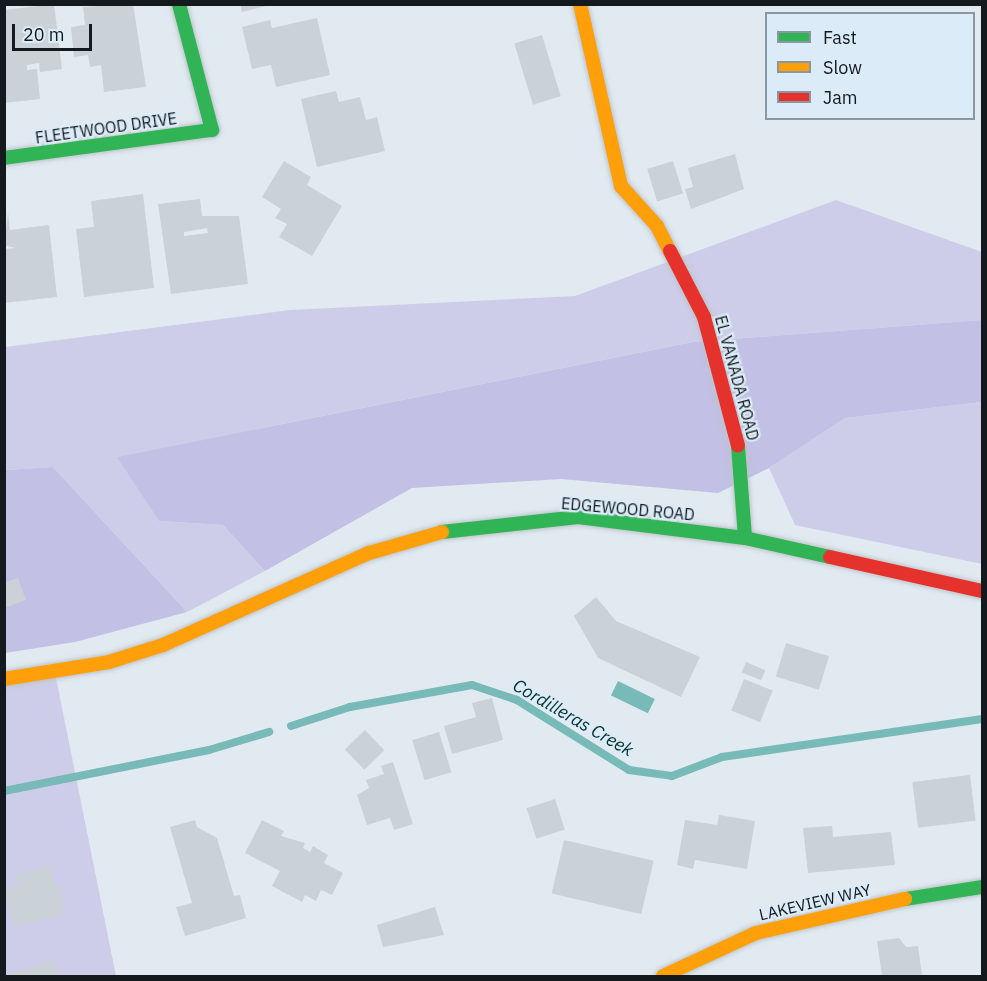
<!DOCTYPE html>
<style>
body{margin:0}
#map{position:relative;width:987px;height:981px;overflow:hidden;background:#e1eaf1;font-family:"IBM Plex Sans",sans-serif}
div>[style]{position:absolute}
.green>*{inset:0;background:#cecde9}
.forest>*{inset:0;background:#c2c0e4}
.water>*{inset:0;background:#78bab7;transform-origin:0 0}
.stream>*{height:8px;margin:-4px;padding:0 4px;transform-origin:4px;border-radius:4px;background:#78bab7}
.building>*{inset:0;background:#cad2d7;transform-origin:0 0}
.roads{filter:drop-shadow(0 0 2px #bec4c9) drop-shadow(0 0 2px #bec4c9)}
.fast>*{height:14px;margin:-7px;padding:0 7px;transform-origin:7px;border-radius:7px;background:#30b455}
.slow>*{height:14px;margin:-7px;padding:0 7px;transform-origin:7px;border-radius:7px;background:#ff9f0a}
.jam>*{height:14px;margin:-7px;padding:0 7px;transform-origin:7px;border-radius:7px;background:#e5322d}
span{translate:-50% -50%;white-space:nowrap;text-align:center;line-height:1.15;-webkit-text-stroke:4.5px #dbebf7;paint-order:stroke}
.street-label{font-size:16px;color:#13191d}
.water-label{font-size:18px;color:#05322f;font-style:italic}
.frame{position:absolute;inset:0;border:6px solid #13191d;pointer-events:none}
.legend{position:absolute;left:765px;top:12px;width:210px;height:108px;box-sizing:border-box;background:#dbebf7;border:2px solid #8b97a0;margin:0;padding:8px 10px;list-style:none;font-size:18px;color:#13191d}
.legend li{display:flex;align-items:center;gap:12px;height:30px}
.legend b{width:30px;border:2px solid #8b97a0}
.scale{position:absolute;left:12px;top:24px;width:80px;height:27px;box-sizing:border-box;border:3px solid #13191d;border-top:0;padding-left:8px;font-size:18px;line-height:21px;white-space:nowrap;color:#13191d;-webkit-text-stroke:4px #dbebf7;paint-order:stroke}
</style>
<div id="map">
<div class="green">
<div style="clip-path:polygon(836px 200px,982px 252px,982px 320px,693px 342px,118px 457px,159px 521px,223px 525px,265px 571px,187px 612px,53px 467px,5px 470px,5px 347px,290px 310px,575px 296px)"></div>
<div style="clip-path:polygon(982px 402px,982px 564px,795px 525px,769px 468px,845px 418px)"></div>
<div style="clip-path:polygon(55px 673px,116px 976px,5px 976px,4px 679px)"></div>
</div>
<div class="forest">
<div style="clip-path:polygon(982px 320px,982px 402px,845px 418px,769px 468px,718px 493px,561px 479px,412px 488px,265px 571px,223px 525px,159px 521px,117px 457px,693px 342px)"></div>
<div style="clip-path:polygon(53px 467px,187px 612px,75px 642px,5px 653px,5px 470px)"></div>
</div>
<div class="water">
<div style="left:618px;top:681px;width:41px;height:16px;rotate:26deg"></div>
</div>
<div class="stream">
<div style="left:291px;top:726px;width:62px;rotate:-17.9deg"></div>
<div style="left:350px;top:707px;width:124px;rotate:-10.2deg"></div>
<div style="left:472px;top:685px;width:47px;rotate:18.4deg"></div>
<div style="left:517px;top:700px;width:132px;rotate:32deg"></div>
<div style="left:629px;top:770px;width:43px;rotate:7.9deg"></div>
<div style="left:672px;top:776px;width:53px;rotate:-20.8deg"></div>
<div style="left:722px;top:757px;width:263px;rotate:-8.3deg"></div>
<div style="left:4px;top:791px;width:209px;rotate:-11.3deg"></div>
<div style="left:209px;top:750px;width:63px;rotate:-16.7deg"></div>
</div>
<div class="building">
<div style="clip-path:polygon(54px 4px,62px 69px,40px 72px,39px 63px,27px 65px,27px 70px,37px 69px,40px 99px,4px 103px,4px 10px)"></div>
<div style="clip-path:polygon(133px 4px,146px 87px,104px 92px,101px 65px,90px 67px,88px 55px,74px 57px,71px 27px,85px 25px,83px 7px)"></div>
<div style="clip-path:polygon(240px 4px,270px 4px,270px 5px,242px 12px)"></div>
<div style="clip-path:polygon(317px 18px,330px 75px,276px 87px,271px 65px,252px 69px,242px 27px,270px 20px,272px 28px)"></div>
<div style="left:542px;top:35px;width:64px;height:29px;rotate:73deg"></div>
<div style="clip-path:polygon(336px 91px,339px 102px,360px 97px,366px 120px,377px 117px,385px 151px,317px 167px,301px 99px)"></div>
<div style="clip-path:polygon(735px 154px,744px 189px,691px 209px,685px 189px,693px 187px,688px 168px)"></div>
<div style="clip-path:polygon(284px 161px,311px 177px,307px 185px,342px 206px,312px 256px,279px 237px,287px 224px,275px 218px,281px 209px,262px 197px)"></div>
<div style="left:673px;top:161px;width:34px;height:27px;rotate:73deg"></div>
<div style="clip-path:polygon(143px 194px,154px 288px,84px 297px,76px 229px,94px 227px,91px 201px)"></div>
<div style="clip-path:polygon(evenodd,200px 199px,202px 216px,239px 216px,248px 284px,171px 294px,158px 204px,200px 199px,207px 228px,208px 233px,184px 236px,184px 232px,207px 228px)"></div>
<div style="clip-path:polygon(8px 213px,10px 230px,49px 225px,57px 297px,4px 303px,4px 249px,16px 248px,4px 245px)"></div>
<div style="clip-path:polygon(18px 578px,26px 600px,4px 608px,4px 583px)"></div>
<div style="clip-path:polygon(596px 597px,616px 621px,700px 657px,681px 697px,598px 658px,574px 616px)"></div>
<div style="left:786px;top:643px;width:45px;height:35px;rotate:17deg"></div>
<div style="left:746px;top:662px;width:21px;height:11px;rotate:23deg"></div>
<div style="left:744px;top:679px;width:31px;height:34px;rotate:22deg"></div>
<div style="clip-path:polygon(492px 698px,503px 740px,452px 754px,444px 726px,476px 717px,472px 703px)"></div>
<div style="left:365px;top:730px;width:28px;height:28px;rotate:46deg"></div>
<div style="left:439px;top:732px;width:42px;height:28px;rotate:73deg"></div>
<div style="clip-path:polygon(393px 762px,413px 824px,394px 830px,390px 818px,367px 825px,357px 795px,369px 788px,366px 780px,384px 774px,381px 766px)"></div>
<div style="left:970px;top:775px;width:46px;height:58px;rotate:83deg"></div>
<div style="left:555px;top:799px;width:32px;height:30px;rotate:72deg"></div>
<div style="clip-path:polygon(719px 815px,755px 821px,747px 869px,695px 860px,693px 869px,677px 865px,685px 820px,717px 825px)"></div>
<div style="clip-path:polygon(195px 820px,197px 827px,217px 838px,234px 896px,240px 895px,246px 918px,185px 936px,176px 907px,192px 903px,170px 827px)"></div>
<div style="clip-path:polygon(262px 820px,284px 831px,281px 836px,305px 843px,303px 848px,310px 852px,313px 846px,328px 855px,324px 863px,343px 873px,332px 895px,321px 890px,316px 901px,305px 895px,302px 902px,272px 886px,280px 871px,245px 853px)"></div>
<div style="clip-path:polygon(832px 826px,833px 837px,891px 832px,895px 865px,808px 873px,803px 828px)"></div>
<div style="left:564px;top:840px;width:92px;height:55px;rotate:13deg"></div>
<div style="clip-path:polygon(50px 866px,55px 885px,60px 884px,64px 914px,14px 927px,4px 890px,19px 886px,16px 875px)"></div>
<div style="clip-path:polygon(435px 907px,444px 935px,383px 947px,377px 925px)"></div>
<div style="clip-path:polygon(899px 938px,906px 947px,918px 946px,922px 976px,882px 976px,877px 941px)"></div>
<div style="clip-path:polygon(52px 960px,58px 976px,9px 976px,14px 972px)"></div>
</div>
<div class="roads">
<div class="fast">
<div style="left:4px;top:158px;width:210px;rotate:-7.7deg"></div>
<div style="left:212px;top:130px;width:130px;rotate:-104.7deg"></div>
<div style="left:738px;top:446px;width:92px;rotate:85.6deg"></div>
<div style="left:442px;top:532px;width:137px;rotate:-6.3deg"></div>
<div style="left:578px;top:517px;width:168px;rotate:7.2deg"></div>
<div style="left:745px;top:538px;width:87px;rotate:12.6deg"></div>
<div style="left:905px;top:899px;width:78px;rotate:-8.9deg"></div>
</div>
<div class="slow">
<div style="left:580px;top:4px;width:187px;rotate:77.3deg"></div>
<div style="left:621px;top:186px;width:54px;rotate:48deg"></div>
<div style="left:657px;top:226px;width:28px;rotate:63deg"></div>
<div style="left:4px;top:679px;width:106px;rotate:-9.2deg"></div>
<div style="left:109px;top:662px;width:57px;rotate:-17.5deg"></div>
<div style="left:163px;top:645px;width:226px;rotate:-24.1deg"></div>
<div style="left:369px;top:553px;width:76px;rotate:-16deg"></div>
<div style="left:663px;top:976px;width:102px;rotate:-24.8deg"></div>
<div style="left:756px;top:933px;width:153px;rotate:-12.9deg"></div>
</div>
<div class="jam">
<div style="left:670px;top:251px;width:74px;rotate:62.7deg"></div>
<div style="left:704px;top:317px;width:133px;rotate:75.2deg"></div>
<div style="left:830px;top:557px;width:156px;rotate:12.6deg"></div>
</div>
</div>
<div class="street-label">
<span style="left:106px;top:128px;rotate:-8deg">FLEETWOOD DRIVE</span>
<span style="left:737px;top:378px;rotate:75deg">EL VANADA ROAD</span>
<span style="left:628px;top:509px;rotate:5deg">EDGEWOOD ROAD</span>
<span style="left:815px;top:902px;rotate:-13deg">LAKEVIEW WAY</span>
</div>
<div class="water-label">
<span style="left:573px;top:718px;rotate:30deg">Cordilleras Creek</span>
</div>
<div class="frame"></div>
<ul class="legend">
<li><b style="height:8px;background:#30b455"></b>Fast</li>
<li><b style="height:8px;background:#ff9f0a"></b>Slow</li>
<li><b style="height:8px;background:#e5322d"></b>Jam</li>
</ul>
<div class="scale">20 m</div>
</div>
